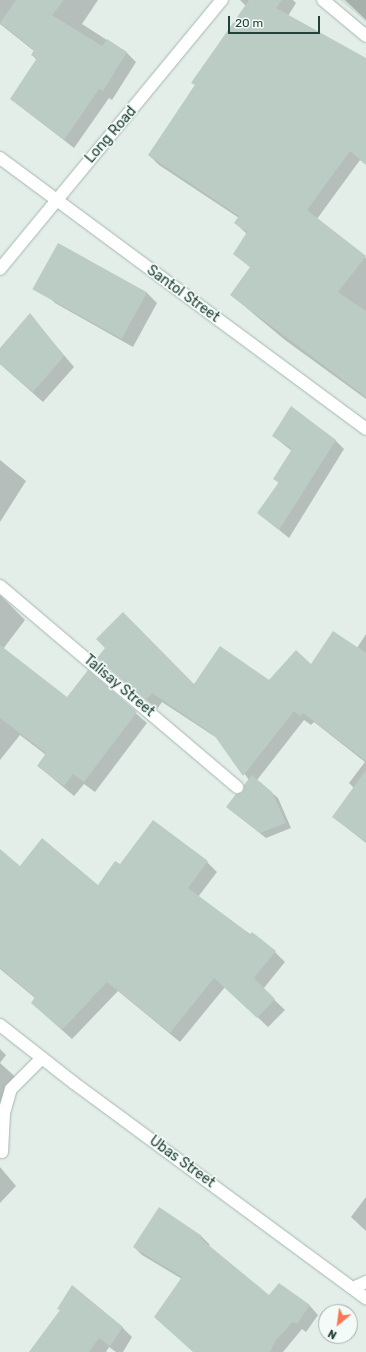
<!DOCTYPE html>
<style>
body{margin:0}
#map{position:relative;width:366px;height:1352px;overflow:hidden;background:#e3eee9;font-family:Rubik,sans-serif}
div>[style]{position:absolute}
.built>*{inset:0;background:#d1ded8}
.shadow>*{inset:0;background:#0003}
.building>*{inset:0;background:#bbccc4;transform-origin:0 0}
.roads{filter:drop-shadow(0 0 1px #a5b7b0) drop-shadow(0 0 1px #a5b7b0)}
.lane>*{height:12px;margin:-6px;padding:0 6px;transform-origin:6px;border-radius:6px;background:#fff}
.street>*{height:12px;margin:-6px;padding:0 6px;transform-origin:6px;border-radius:6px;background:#fff}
.secondary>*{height:12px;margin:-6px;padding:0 6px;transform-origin:6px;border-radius:6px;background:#fff}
span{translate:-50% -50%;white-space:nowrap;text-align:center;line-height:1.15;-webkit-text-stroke:3.5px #f4faf7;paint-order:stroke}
.street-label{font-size:14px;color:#204238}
.north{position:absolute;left:318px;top:1304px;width:40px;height:40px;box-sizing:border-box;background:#f4faf7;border:1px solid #9fb0ab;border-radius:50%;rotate:209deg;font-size:11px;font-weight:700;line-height:16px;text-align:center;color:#204238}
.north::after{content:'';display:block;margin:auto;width:14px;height:18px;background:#ff7550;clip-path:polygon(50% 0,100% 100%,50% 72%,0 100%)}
.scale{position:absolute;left:228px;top:16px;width:92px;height:18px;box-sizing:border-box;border:2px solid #204238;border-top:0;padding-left:5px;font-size:12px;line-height:14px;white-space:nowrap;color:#204238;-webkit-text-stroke:3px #f4faf7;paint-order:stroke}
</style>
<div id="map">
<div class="built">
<div style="clip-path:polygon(340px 0,366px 0,366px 22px)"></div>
</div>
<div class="shadow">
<div style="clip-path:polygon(0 0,98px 0,82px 24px,127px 53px,136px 62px,112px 100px,109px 98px,74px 148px,11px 99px,37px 60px,32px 55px,34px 51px,0 24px)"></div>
<div style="clip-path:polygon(240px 0,293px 0,296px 3px,288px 16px,366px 59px,366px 164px,360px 160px,317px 219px,366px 258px,366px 399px,285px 340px,231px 295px,251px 268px,235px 254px,247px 234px,235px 223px,239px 218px,159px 165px,149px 155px,195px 85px,192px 82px,246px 6px)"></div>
<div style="clip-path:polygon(345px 0,366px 0,366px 20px)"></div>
<div style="clip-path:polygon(59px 244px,147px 293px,157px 303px,133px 347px,55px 303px,45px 293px)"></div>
<div style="clip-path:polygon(30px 315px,74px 367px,43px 402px,0 364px,0 350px)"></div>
<div style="clip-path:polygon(273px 436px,335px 440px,344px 449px,289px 538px,258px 513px,279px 483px,274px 479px,292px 451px)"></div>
<div style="clip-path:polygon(0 460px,26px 481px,0 522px)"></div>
<div style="clip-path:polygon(0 595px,25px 620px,3px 649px,67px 698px,88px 672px,147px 723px,95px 792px,84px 784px,74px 796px,38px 766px,46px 755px,20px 735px,0 760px)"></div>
<div style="clip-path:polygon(366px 634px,366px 843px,333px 817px,354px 788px,349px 783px,365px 762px,314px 722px,311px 725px,304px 720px,257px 780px,278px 798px,291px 828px,266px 838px,233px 812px,249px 780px,220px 740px,162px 702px,157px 709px,98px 658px,194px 686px,269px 681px,357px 648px)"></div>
<div style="clip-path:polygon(0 850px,20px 867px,98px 886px,120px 866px,207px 862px,217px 872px,198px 897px,275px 952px,285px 962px,263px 989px,285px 1010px,268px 1027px,225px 987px,180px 1042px,118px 991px,72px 1039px,32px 1003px,35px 998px,0 969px)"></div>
<div style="clip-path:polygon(0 1049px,6px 1055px,0 1063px,21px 1082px,0 1108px)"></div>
<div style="clip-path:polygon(0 1167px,16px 1186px,0 1203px)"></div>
<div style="clip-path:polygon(366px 1197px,366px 1231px,351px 1217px)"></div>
<div style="clip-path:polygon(159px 1209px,202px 1237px,210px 1245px,208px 1246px,270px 1297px,279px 1284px,310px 1306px,318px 1315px,306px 1332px,302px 1329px,283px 1352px,194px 1352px,182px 1279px,142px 1255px,134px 1247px)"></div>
<div style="clip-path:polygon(122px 1327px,132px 1337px,123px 1352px,116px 1352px,109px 1347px,106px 1352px,29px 1352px)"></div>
</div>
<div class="building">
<div style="clip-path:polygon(16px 0,64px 0,52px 15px,102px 46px,107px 39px,127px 52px,103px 91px,99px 89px,64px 140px,10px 99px,37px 58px,31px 55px,34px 50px,0 23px)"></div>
<div style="clip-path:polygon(249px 0,282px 0,276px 8px,366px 58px,366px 165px,350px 151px,307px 210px,366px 256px,338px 292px,366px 311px,366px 397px,230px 295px,250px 267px,233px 254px,247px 232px,234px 223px,239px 216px,148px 155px,195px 85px,191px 83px)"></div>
<div style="left:58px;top:243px;width:102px;height:53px;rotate:29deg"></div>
<div style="clip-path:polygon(30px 313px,64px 356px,33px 392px,0 364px,0 348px)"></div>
<div style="clip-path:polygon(291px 406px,336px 440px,279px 530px,257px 513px,279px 482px,273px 479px,292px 449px,272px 436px)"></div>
<div style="clip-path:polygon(123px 612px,194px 684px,220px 646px,269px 680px,296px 650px,311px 664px,333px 631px,366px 653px,366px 761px,303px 713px,300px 716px,294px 711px,243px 776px,214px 735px,152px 693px,146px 700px,97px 658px,105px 648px,96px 639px)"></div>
<div style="clip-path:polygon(0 645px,67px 697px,88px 670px,137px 712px,84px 782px,73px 774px,64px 786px,37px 766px,46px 753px,0 718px)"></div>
<div style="clip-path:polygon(366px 770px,366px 842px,332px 817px)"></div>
<div style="clip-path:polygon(252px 775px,272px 792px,286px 823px,260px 833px,226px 807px,236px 794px,243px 792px,244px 785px)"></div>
<div style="clip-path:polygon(153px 820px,208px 861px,188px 888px,250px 934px,252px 932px,276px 951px,254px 978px,275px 999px,257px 1018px,214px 978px,170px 1033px,107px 982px,62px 1030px,31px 1003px,35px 997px,0 968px,0 849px,20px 866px,42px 838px,98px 885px,115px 861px,120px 864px)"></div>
<div style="clip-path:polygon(159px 1207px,202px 1236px,200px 1238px,269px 1295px,279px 1283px,310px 1305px,297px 1324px,293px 1322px,276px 1340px,270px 1352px,193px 1352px,154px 1317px,182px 1277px,133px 1247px)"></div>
<div style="clip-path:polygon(72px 1285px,123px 1327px,110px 1346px,99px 1338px,89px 1352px,29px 1352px,60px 1310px,57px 1309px)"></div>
</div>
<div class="roads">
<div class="lane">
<div style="left:2px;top:1152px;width:39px;rotate:-87deg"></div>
<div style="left:4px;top:1113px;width:25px;rotate:-74deg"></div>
<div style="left:11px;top:1089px;width:44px;rotate:-45deg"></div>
<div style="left:353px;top:1288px;width:14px;rotate:-25deg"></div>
</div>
<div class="street">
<div style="left:323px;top:0;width:56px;rotate:39.9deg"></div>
<div style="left:0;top:158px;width:455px;rotate:36.5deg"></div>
<div style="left:0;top:586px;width:311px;rotate:40.3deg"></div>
<div style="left:0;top:1025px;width:94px;rotate:38.1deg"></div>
<div style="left:74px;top:1083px;width:363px;rotate:36.4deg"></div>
</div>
<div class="secondary">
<div style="left:0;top:269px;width:349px;rotate:-50.5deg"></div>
</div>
</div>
<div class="street-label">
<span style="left:111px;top:135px;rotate:-49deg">Long Road</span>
<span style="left:183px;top:294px;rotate:36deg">Santol Street</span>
<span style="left:119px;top:686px;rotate:40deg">Talisay Street</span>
<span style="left:182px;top:1162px;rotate:36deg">Ubas Street</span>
</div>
<div class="north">N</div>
<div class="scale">20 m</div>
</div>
